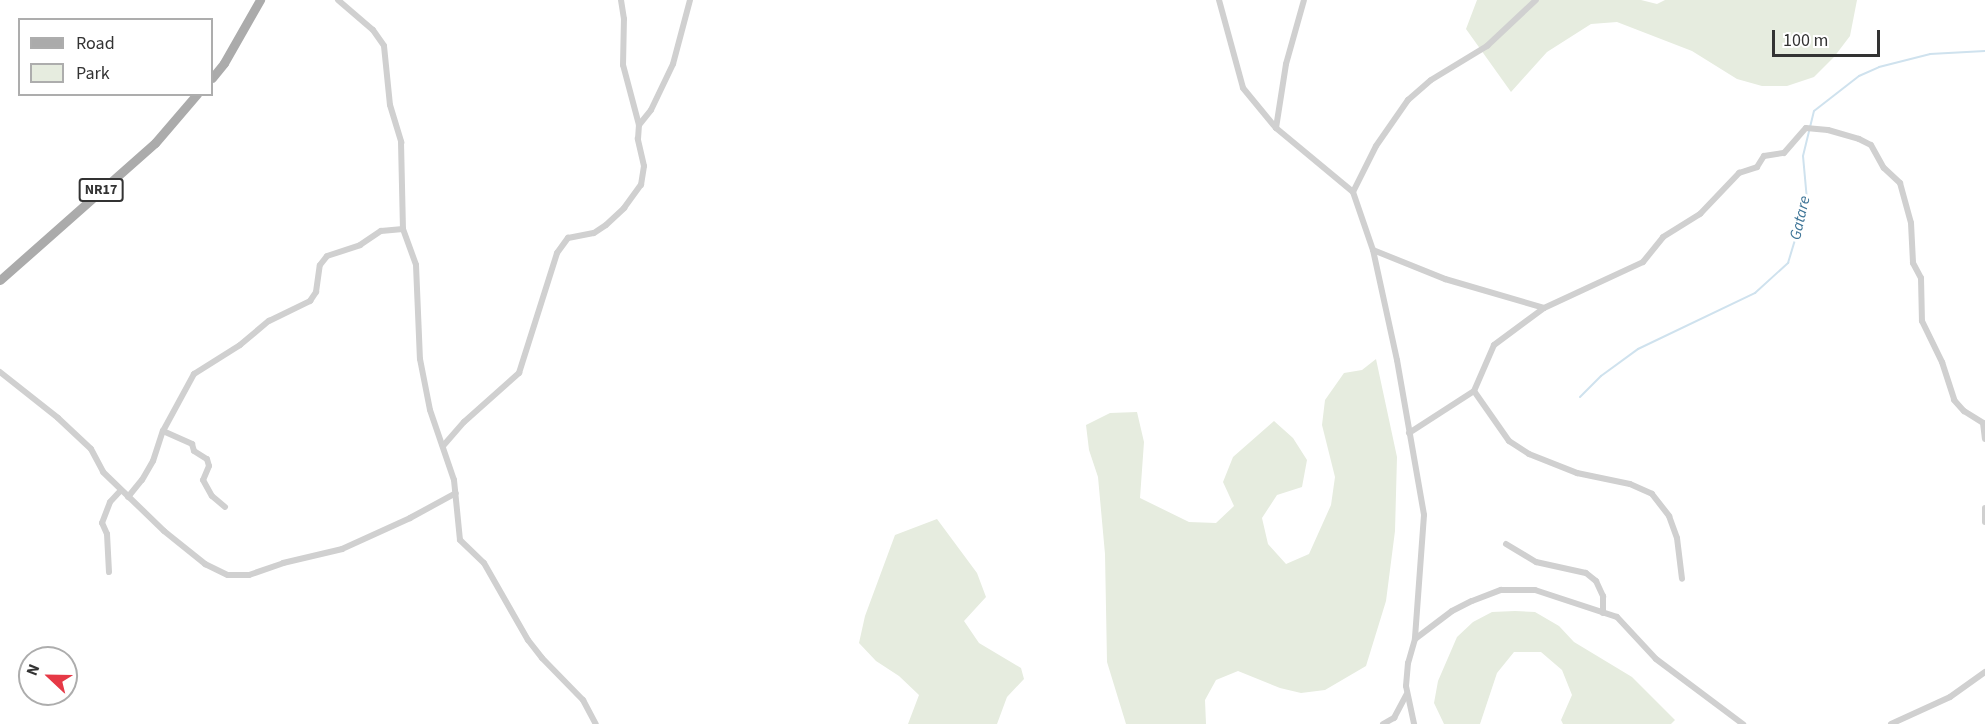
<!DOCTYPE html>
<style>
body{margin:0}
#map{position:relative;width:1985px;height:724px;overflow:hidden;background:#fff;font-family:"Source Sans 3",sans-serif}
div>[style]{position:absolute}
.green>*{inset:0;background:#e6ecdf}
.stream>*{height:2px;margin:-1px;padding:0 1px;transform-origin:1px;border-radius:1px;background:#cfe2ee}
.street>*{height:6px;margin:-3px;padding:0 3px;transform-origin:3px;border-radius:3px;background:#d0d0d0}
.primary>*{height:9px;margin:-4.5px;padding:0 4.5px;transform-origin:4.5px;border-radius:4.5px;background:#ababab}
span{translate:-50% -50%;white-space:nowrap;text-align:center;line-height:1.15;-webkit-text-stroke:6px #fff;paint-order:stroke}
.shield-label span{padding:2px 4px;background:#fff;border:2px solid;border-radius:4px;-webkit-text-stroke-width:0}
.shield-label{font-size:14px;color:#333;font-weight:700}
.water-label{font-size:16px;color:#3f7597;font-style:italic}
.legend{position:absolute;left:18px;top:18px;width:195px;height:78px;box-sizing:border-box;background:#fff;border:2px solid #adadad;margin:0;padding:8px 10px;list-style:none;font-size:18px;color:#333}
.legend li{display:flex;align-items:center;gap:12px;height:30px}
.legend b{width:30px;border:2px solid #adadad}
.north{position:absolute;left:18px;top:646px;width:60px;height:60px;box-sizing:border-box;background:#fff;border:2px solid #adadad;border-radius:50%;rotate:292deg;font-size:16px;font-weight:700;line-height:24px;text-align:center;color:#333}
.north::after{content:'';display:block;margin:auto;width:21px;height:27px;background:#e63946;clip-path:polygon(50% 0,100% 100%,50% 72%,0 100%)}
.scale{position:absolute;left:1772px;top:30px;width:108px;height:27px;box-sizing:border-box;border:3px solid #333;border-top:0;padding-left:8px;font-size:18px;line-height:21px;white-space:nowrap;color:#333;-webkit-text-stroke:4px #fff;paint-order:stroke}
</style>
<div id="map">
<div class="green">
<div style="clip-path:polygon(1477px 0,1641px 0,1657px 4px,1665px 0,1857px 0,1850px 36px,1834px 57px,1814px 77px,1787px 86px,1762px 86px,1737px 79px,1692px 51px,1617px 22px,1591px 24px,1547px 52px,1511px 92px,1466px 29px)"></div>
<div style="clip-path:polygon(1376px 359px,1397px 457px,1395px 531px,1386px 601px,1366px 666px,1325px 690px,1301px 693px,1280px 688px,1238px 671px,1216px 680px,1205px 700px,1206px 724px,1126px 724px,1107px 662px,1105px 554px,1098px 477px,1089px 450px,1086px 425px,1110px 413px,1137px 412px,1144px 442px,1140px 498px,1189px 522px,1216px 523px,1234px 506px,1223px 482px,1233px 457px,1274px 421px,1293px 438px,1307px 460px,1302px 487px,1277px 495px,1262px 518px,1268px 544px,1286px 564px,1309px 554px,1331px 505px,1335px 477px,1322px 425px,1325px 400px,1344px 373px,1362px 370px)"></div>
<div style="clip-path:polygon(937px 519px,977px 573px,986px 597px,964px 621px,979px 643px,1021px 668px,1024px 679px,1007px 697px,997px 724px,908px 724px,919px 695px,899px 676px,876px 661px,859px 643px,865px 616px,895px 535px)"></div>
<div style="clip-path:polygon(1515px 611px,1535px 612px,1559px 626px,1574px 642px,1632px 677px,1675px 720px,1671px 724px,1563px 724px,1561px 720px,1572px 695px,1562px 670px,1541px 652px,1514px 652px,1497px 673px,1480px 724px,1444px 724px,1434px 703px,1438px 681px,1457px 637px,1473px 622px,1492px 612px)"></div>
</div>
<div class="stream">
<div style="left:1580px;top:397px;width:30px;rotate:-45deg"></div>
<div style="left:1601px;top:376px;width:46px;rotate:-36.1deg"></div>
<div style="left:1638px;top:349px;width:130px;rotate:-25.6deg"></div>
<div style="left:1755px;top:293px;width:45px;rotate:-42.3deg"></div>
<div style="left:1788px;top:263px;width:66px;rotate:-73.2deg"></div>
<div style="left:1807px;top:200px;width:44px;rotate:-95.2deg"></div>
<div style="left:1803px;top:156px;width:46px;rotate:-76.3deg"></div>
<div style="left:1814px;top:111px;width:57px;rotate:-37.9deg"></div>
<div style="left:1859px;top:76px;width:22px;rotate:-24deg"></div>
<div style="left:1879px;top:67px;width:53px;rotate:-14.3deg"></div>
<div style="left:1930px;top:54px;width:55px;rotate:-3.1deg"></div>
</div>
<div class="street">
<div style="left:338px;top:0;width:46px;rotate:40.6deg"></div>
<div style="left:373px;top:30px;width:19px;rotate:55deg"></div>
<div style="left:384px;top:46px;width:59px;rotate:84.2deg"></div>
<div style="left:390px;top:105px;width:39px;rotate:73deg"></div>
<div style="left:401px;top:142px;width:87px;rotate:88.7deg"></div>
<div style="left:403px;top:229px;width:38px;rotate:70deg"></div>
<div style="left:416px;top:265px;width:94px;rotate:87.6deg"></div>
<div style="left:420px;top:359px;width:52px;rotate:78.9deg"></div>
<div style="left:430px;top:410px;width:74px;rotate:71.1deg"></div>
<div style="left:454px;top:480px;width:60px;rotate:84.3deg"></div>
<div style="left:460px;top:540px;width:33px;rotate:44deg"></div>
<div style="left:484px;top:563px;width:89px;rotate:60.3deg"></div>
<div style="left:528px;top:640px;width:23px;rotate:52deg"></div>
<div style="left:542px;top:658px;width:59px;rotate:45.7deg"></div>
<div style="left:583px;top:700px;width:27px;rotate:62deg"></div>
<div style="left:1219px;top:0;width:91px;rotate:74.7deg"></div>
<div style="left:1243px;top:88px;width:52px;rotate:50.5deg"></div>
<div style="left:1276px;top:128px;width:100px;rotate:39.7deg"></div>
<div style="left:1353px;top:192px;width:61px;rotate:71deg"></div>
<div style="left:1373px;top:250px;width:113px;rotate:77.7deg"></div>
<div style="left:1397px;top:360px;width:157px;rotate:80.1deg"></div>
<div style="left:1424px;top:515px;width:124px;rotate:94.2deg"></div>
<div style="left:1415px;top:639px;width:25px;rotate:106deg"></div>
<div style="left:1408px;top:663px;width:23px;rotate:95deg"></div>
<div style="left:1406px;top:686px;width:39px;rotate:78deg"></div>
<div style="left:639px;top:125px;width:19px;rotate:-51deg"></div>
<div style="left:651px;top:110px;width:51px;rotate:-64.4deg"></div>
<div style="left:673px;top:64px;width:66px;rotate:-75.1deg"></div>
<div style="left:1276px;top:128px;width:65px;rotate:-81.1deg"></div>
<div style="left:1286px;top:64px;width:66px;rotate:-74.3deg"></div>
<div style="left:1353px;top:192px;width:51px;rotate:-63.4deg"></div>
<div style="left:1376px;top:146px;width:56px;rotate:-55.2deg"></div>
<div style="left:1408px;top:100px;width:30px;rotate:-41deg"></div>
<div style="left:1431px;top:80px;width:66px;rotate:-31.3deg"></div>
<div style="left:1487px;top:46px;width:67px;rotate:-43.2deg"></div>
<div style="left:1373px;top:250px;width:78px;rotate:21.9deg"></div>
<div style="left:1445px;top:279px;width:103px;rotate:16.3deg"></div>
<div style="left:1544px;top:308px;width:109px;rotate:-24.9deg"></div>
<div style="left:1643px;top:262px;width:32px;rotate:-51deg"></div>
<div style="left:1663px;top:237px;width:44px;rotate:-31.9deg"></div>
<div style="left:1700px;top:214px;width:57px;rotate:-46.4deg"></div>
<div style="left:1739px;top:173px;width:19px;rotate:-18deg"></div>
<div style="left:1757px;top:167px;width:13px;rotate:-58deg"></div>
<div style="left:1764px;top:156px;width:20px;rotate:-9deg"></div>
<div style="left:1784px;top:153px;width:33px;rotate:-49deg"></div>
<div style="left:1806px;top:128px;width:22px;rotate:5deg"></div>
<div style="left:1828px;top:130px;width:32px;rotate:16deg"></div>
<div style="left:1859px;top:139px;width:13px;rotate:27deg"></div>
<div style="left:1871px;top:145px;width:26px;rotate:61deg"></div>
<div style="left:1884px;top:168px;width:22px;rotate:43deg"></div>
<div style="left:1900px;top:183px;width:41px;rotate:74.6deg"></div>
<div style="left:1911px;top:223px;width:40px;rotate:87.1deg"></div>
<div style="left:1913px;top:263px;width:17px;rotate:62deg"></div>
<div style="left:1921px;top:278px;width:43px;rotate:88.7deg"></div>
<div style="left:1922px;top:321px;width:46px;rotate:64deg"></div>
<div style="left:1942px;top:362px;width:40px;rotate:72deg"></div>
<div style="left:1954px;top:400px;width:15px;rotate:48deg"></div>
<div style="left:1964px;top:411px;width:22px;rotate:32deg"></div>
<div style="left:1983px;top:423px;width:16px;rotate:83deg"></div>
<div style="left:0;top:372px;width:74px;rotate:38.4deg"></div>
<div style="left:58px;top:418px;width:45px;rotate:43.2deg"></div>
<div style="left:91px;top:449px;width:26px;rotate:62deg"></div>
<div style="left:103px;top:472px;width:85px;rotate:44deg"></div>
<div style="left:164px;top:531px;width:53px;rotate:38.8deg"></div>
<div style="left:205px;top:564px;width:25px;rotate:26deg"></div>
<div style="left:228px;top:575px;width:21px"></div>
<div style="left:249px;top:575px;width:36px;rotate:-19deg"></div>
<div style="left:283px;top:563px;width:61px;rotate:-13.3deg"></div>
<div style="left:342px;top:549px;width:75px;rotate:-24.5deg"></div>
<div style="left:410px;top:518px;width:52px;rotate:-28.5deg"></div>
<div style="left:1474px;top:391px;width:61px;rotate:55deg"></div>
<div style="left:1509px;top:441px;width:24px;rotate:33deg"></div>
<div style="left:1529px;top:454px;width:52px;rotate:21.6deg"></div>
<div style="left:1577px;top:473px;width:54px;rotate:11.7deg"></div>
<div style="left:1630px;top:484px;width:24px;rotate:24deg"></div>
<div style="left:1652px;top:494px;width:28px;rotate:52deg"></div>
<div style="left:1669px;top:516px;width:23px;rotate:70deg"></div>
<div style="left:1677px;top:538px;width:41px;rotate:83deg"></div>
<div style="left:163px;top:431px;width:32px;rotate:24deg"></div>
<div style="left:192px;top:444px;width:7px;rotate:74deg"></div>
<div style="left:194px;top:451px;width:15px;rotate:32deg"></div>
<div style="left:207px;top:459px;width:7px;rotate:74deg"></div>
<div style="left:209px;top:466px;width:15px;rotate:113deg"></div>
<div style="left:203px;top:480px;width:18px;rotate:61deg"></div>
<div style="left:212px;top:496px;width:17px;rotate:40deg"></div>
<div style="left:1409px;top:433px;width:77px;rotate:-32.9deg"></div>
<div style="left:1474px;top:391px;width:50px;rotate:-66.5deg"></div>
<div style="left:1494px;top:345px;width:62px;rotate:-36.5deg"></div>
<div style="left:443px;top:446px;width:32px;rotate:-49deg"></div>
<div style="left:464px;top:422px;width:74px;rotate:-41.7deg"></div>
<div style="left:519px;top:373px;width:126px;rotate:-72.4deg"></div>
<div style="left:557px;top:253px;width:19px;rotate:-54deg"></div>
<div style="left:568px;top:238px;width:26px;rotate:-11deg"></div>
<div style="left:594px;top:233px;width:14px;rotate:-34deg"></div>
<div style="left:606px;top:225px;width:25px;rotate:-43deg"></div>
<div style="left:624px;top:208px;width:29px;rotate:-54deg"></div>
<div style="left:641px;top:185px;width:19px;rotate:-81deg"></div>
<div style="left:644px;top:166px;width:28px;rotate:-103deg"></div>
<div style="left:638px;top:139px;width:14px;rotate:-86deg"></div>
<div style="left:639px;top:125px;width:62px;rotate:-104.9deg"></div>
<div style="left:623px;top:65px;width:46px;rotate:-88.8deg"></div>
<div style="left:624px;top:19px;width:19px;rotate:-99deg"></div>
<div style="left:128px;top:497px;width:22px;rotate:-51deg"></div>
<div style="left:142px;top:480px;width:22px;rotate:-60deg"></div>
<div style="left:153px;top:461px;width:32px;rotate:-72deg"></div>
<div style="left:163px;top:431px;width:65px;rotate:-61.5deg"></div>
<div style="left:194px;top:374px;width:54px;rotate:-32.2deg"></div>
<div style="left:240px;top:345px;width:38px;rotate:-40deg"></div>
<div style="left:269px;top:321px;width:46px;rotate:-26deg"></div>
<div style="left:310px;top:301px;width:11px;rotate:-56deg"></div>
<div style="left:316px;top:292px;width:27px;rotate:-82deg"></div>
<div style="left:320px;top:265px;width:11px;rotate:-52deg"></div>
<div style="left:327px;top:256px;width:35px;rotate:-18deg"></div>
<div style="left:360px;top:245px;width:25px;rotate:-34deg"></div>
<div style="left:381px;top:231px;width:22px;rotate:-5deg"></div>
<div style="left:1985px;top:508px;width:14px;rotate:90deg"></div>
<div style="left:1506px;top:544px;width:35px;rotate:31deg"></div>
<div style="left:1536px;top:562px;width:51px;rotate:12.4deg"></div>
<div style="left:1586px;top:573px;width:13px;rotate:39deg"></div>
<div style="left:1596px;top:581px;width:17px;rotate:65deg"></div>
<div style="left:1603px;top:596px;width:17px;rotate:90deg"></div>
<div style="left:109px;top:572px;width:38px;rotate:-93deg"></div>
<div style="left:107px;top:534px;width:12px;rotate:-114deg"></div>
<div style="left:102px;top:523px;width:22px;rotate:-69deg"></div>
<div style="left:110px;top:502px;width:16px;rotate:-47deg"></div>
<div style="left:1415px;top:639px;width:46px;rotate:-37.1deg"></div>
<div style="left:1452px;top:611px;width:22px;rotate:-27deg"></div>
<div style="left:1472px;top:601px;width:31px;rotate:-21deg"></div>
<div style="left:1501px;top:590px;width:34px"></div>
<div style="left:1535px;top:590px;width:86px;rotate:18.2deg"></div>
<div style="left:1617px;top:617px;width:57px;rotate:47.1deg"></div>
<div style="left:1656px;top:659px;width:109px;rotate:36.8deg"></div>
<div style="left:1383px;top:724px;width:13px;rotate:-29deg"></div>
<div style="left:1394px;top:718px;width:27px;rotate:-62deg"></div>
<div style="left:1891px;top:724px;width:65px;rotate:-24.6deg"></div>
<div style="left:1950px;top:697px;width:43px;rotate:-35.5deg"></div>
</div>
<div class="primary">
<div style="left:212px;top:78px;width:19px;rotate:-51deg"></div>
<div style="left:224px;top:63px;width:73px;rotate:-60.3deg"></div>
<div style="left:0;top:280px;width:207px;rotate:-41.5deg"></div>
<div style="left:155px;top:143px;width:65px;rotate:-49.4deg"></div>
</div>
<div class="shield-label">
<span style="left:101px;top:190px">NR17</span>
</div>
<div class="water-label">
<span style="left:1800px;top:218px;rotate:-77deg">Gatare</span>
</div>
<ul class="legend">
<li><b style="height:8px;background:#ababab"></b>Road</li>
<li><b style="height:16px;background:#e6ecdf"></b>Park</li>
</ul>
<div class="north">N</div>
<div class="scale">100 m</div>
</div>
